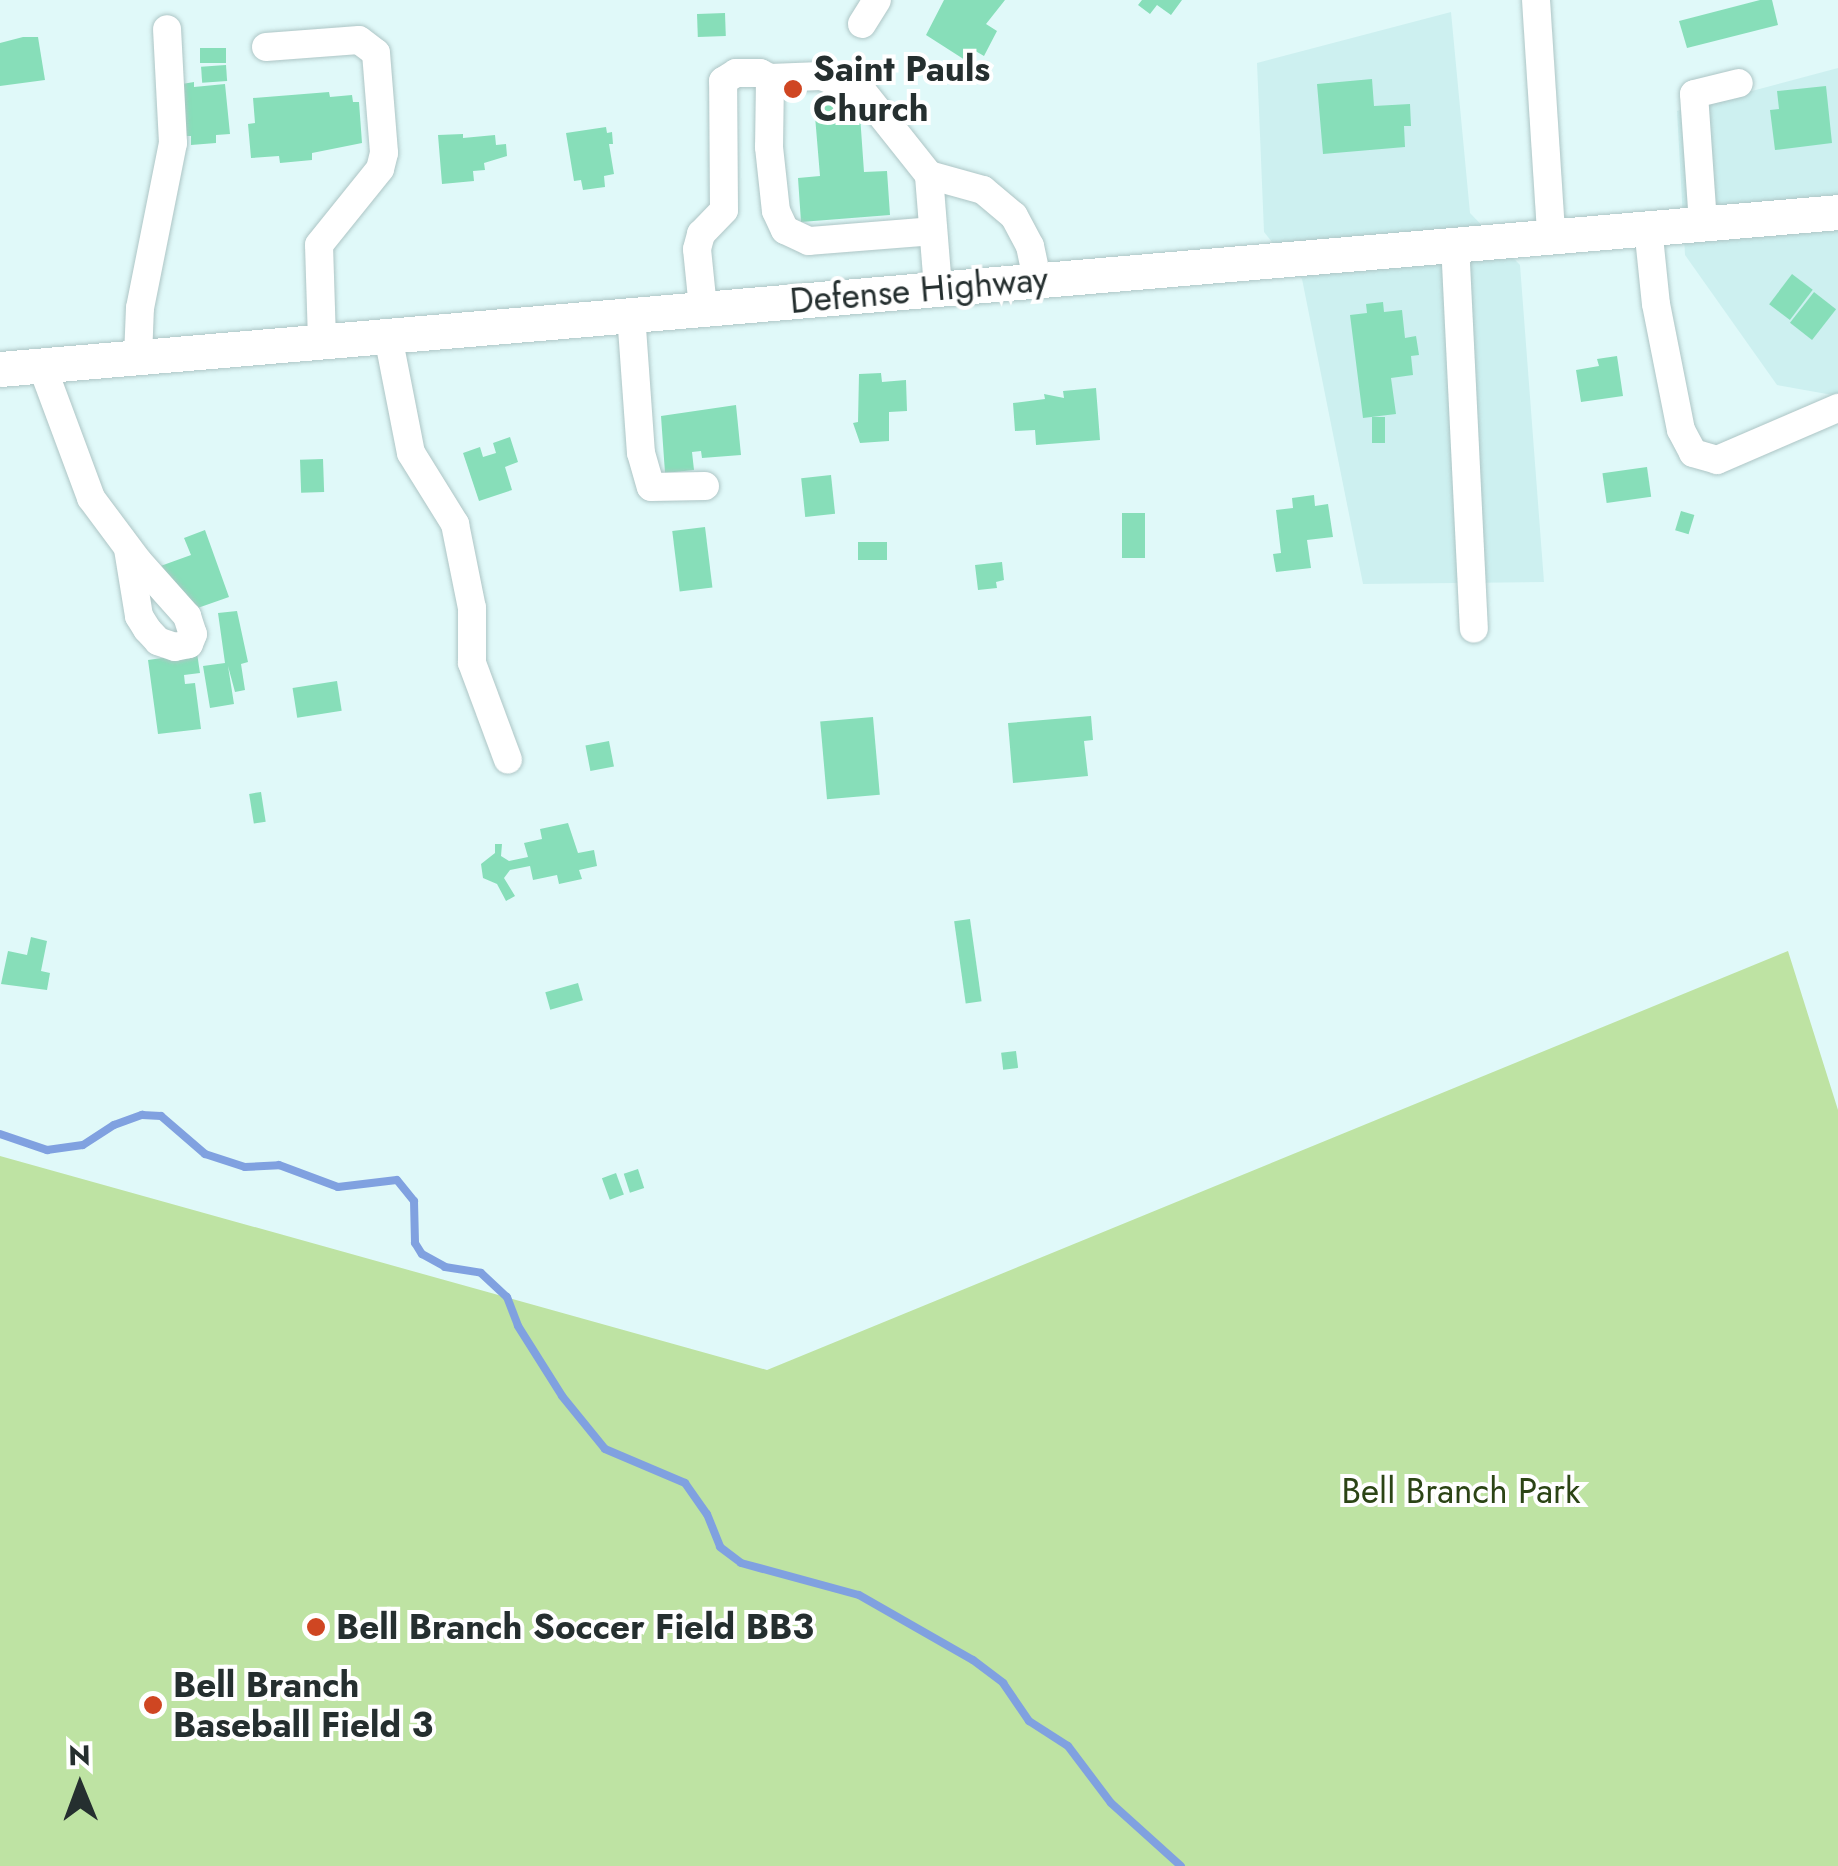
<!DOCTYPE html>
<style>
body{margin:0}
#map{position:relative;width:1838px;height:1866px;overflow:hidden;background:#e0f9f9;font-family:Jost,sans-serif}
div>[style]{position:absolute}
.built>*{inset:0;background:#cdf0f0}
.green>*{inset:0;background:#bee3a3}
.stream>*{height:8px;margin:-4px;padding:0 4px;transform-origin:4px;border-radius:4px;background:#80a1e0}
.building>*{inset:0;background:#87deb9;transform-origin:0 0}
.roads{filter:drop-shadow(0 0 2px #adc5c5) drop-shadow(0 0 2px #adc5c5)}
.minor>*{height:28px;margin:-14px;padding:0 14px;transform-origin:14px;border-radius:14px;background:#fff}
.major>*{height:35px;margin:-17.5px;padding:0 17.5px;transform-origin:17.5px;border-radius:17.5px;background:#fff}
.dots>*{width:28px;height:28px;translate:-50% -50%;box-sizing:border-box;border:5px solid #fff;border-radius:50%}
span{translate:-50% -50%;white-space:nowrap;text-align:center;line-height:1.15;-webkit-text-stroke:8px #fff;paint-order:stroke}
.poi-label{font-size:35px;color:#252f2f;font-weight:700}
.left{translate:0 -50%;text-align:left}
.street-label{font-size:35px;color:#252f2f}
.park-label{font-size:35px;color:#2b4415}
.north{position:absolute;left:30px;top:1736px;width:100px;height:100px;-webkit-text-stroke:8px #fff;paint-order:stroke;rotate:359deg;font-size:28px;font-weight:700;line-height:40px;text-align:center;color:#252f2f}
.north::after{content:'';display:block;margin:auto;width:35px;height:45px;background:#252f2f;clip-path:polygon(50% 0,100% 100%,50% 72%,0 100%)}
</style>
<div id="map">
<div class="built">
<div style="clip-path:polygon(1451px 12px,1470px 213px,1520px 265px,1544px 582px,1363px 584px,1302px 279px,1264px 232px,1257px 63px)"></div>
<div style="clip-path:polygon(1838px 68px,1838px 396px,1777px 385px,1685px 255px,1677px 111px)"></div>
</div>
<div class="green">
<div style="clip-path:polygon(1788px 951px,1838px 1110px,1838px 1866px,0 1866px,0 1156px,767px 1370px)"></div>
</div>
<div class="stream">
<div style="left:0;top:1134px;width:50px;rotate:18.8deg"></div>
<div style="left:47px;top:1150px;width:36px;rotate:-8deg"></div>
<div style="left:83px;top:1145px;width:37px;rotate:-33deg"></div>
<div style="left:114px;top:1125px;width:30px;rotate:-20deg"></div>
<div style="left:142px;top:1115px;width:19px;rotate:3deg"></div>
<div style="left:161px;top:1116px;width:58px;rotate:40.8deg"></div>
<div style="left:205px;top:1154px;width:42px;rotate:18deg"></div>
<div style="left:245px;top:1167px;width:34px;rotate:-3deg"></div>
<div style="left:279px;top:1165px;width:63px;rotate:20.4deg"></div>
<div style="left:338px;top:1187px;width:59px;rotate:-6.8deg"></div>
<div style="left:397px;top:1180px;width:27px;rotate:51deg"></div>
<div style="left:414px;top:1201px;width:42px;rotate:88.6deg"></div>
<div style="left:415px;top:1243px;width:13px;rotate:58deg"></div>
<div style="left:422px;top:1254px;width:26px;rotate:29deg"></div>
<div style="left:445px;top:1267px;width:36px;rotate:9deg"></div>
<div style="left:481px;top:1273px;width:35px;rotate:43deg"></div>
<div style="left:507px;top:1297px;width:31px;rotate:69deg"></div>
<div style="left:518px;top:1326px;width:83px;rotate:57.8deg"></div>
<div style="left:562px;top:1396px;width:68px;rotate:50.9deg"></div>
<div style="left:605px;top:1449px;width:87px;rotate:23deg"></div>
<div style="left:685px;top:1483px;width:38px;rotate:55deg"></div>
<div style="left:707px;top:1514px;width:35px;rotate:68deg"></div>
<div style="left:720px;top:1547px;width:26px;rotate:37deg"></div>
<div style="left:741px;top:1563px;width:122px;rotate:15.2deg"></div>
<div style="left:859px;top:1595px;width:131px;rotate:29.7deg"></div>
<div style="left:973px;top:1660px;width:38px;rotate:37deg"></div>
<div style="left:1003px;top:1683px;width:46px;rotate:55.6deg"></div>
<div style="left:1029px;top:1721px;width:46px;rotate:32.7deg"></div>
<div style="left:1068px;top:1746px;width:71px;rotate:53deg"></div>
<div style="left:1111px;top:1803px;width:94px;rotate:42deg"></div>
</div>
<div class="building">
<div style="clip-path:polygon(944px 0,1005px 0,986px 24px,997px 31px,984px 56px,972px 49px,965px 60px,926px 35px)"></div>
<div style="clip-path:polygon(1142px 0,1182px 0,1171px 15px,1157px 5px,1150px 14px,1138px 5px)"></div>
<div style="clip-path:polygon(1760px 0,1772px 0,1778px 25px,1687px 48px,1679px 21px)"></div>
<div style="left:725px;top:13px;width:23px;height:28px;rotate:88deg"></div>
<div style="clip-path:polygon(23px 37px,38px 37px,45px 80px,0 86px,0 43px)"></div>
<div style="left:226px;top:48px;width:15px;height:26px;rotate:90deg"></div>
<div style="left:226px;top:65px;width:16px;height:25px;rotate:86deg"></div>
<div style="clip-path:polygon(1372px 79px,1374px 106px,1410px 104px,1411px 126px,1404px 126px,1405px 147px,1323px 154px,1317px 84px)"></div>
<div style="clip-path:polygon(194px 82px,194px 87px,225px 84px,230px 134px,216px 135px,216px 143px,191px 145px,191px 136px,186px 136px,182px 84px)"></div>
<div style="clip-path:polygon(1826px 86px,1832px 143px,1775px 150px,1770px 110px,1779px 109px,1777px 91px)"></div>
<div style="clip-path:polygon(329px 92px,330px 97px,352px 95px,353px 102px,359px 102px,362px 143px,312px 153px,312px 160px,280px 163px,279px 156px,251px 158px,248px 124px,255px 123px,253px 98px)"></div>
<div style="clip-path:polygon(859px 101px,864px 172px,887px 171px,890px 215px,801px 222px,798px 178px,820px 176px,814px 104px)"></div>
<div style="clip-path:polygon(606px 127px,607px 133px,612px 132px,613px 144px,609px 144px,614px 174px,604px 176px,605px 187px,583px 190px,581px 180px,574px 181px,566px 133px)"></div>
<div style="clip-path:polygon(463px 134px,463px 138px,495px 135px,496px 145px,506px 144px,507px 156px,484px 163px,485px 170px,473px 171px,474px 181px,442px 184px,438px 135px)"></div>
<div style="left:1792px;top:274px;width:26px;height:38px;rotate:37deg"></div>
<div style="left:1814px;top:292px;width:28px;height:39px;rotate:38deg"></div>
<div style="clip-path:polygon(1383px 302px,1384px 312px,1402px 310px,1405px 338px,1416px 336px,1419px 355px,1411px 356px,1413px 375px,1391px 378px,1396px 414px,1363px 418px,1350px 315px,1367px 313px,1366px 304px)"></div>
<div style="clip-path:polygon(1617px 356px,1623px 396px,1581px 402px,1576px 370px,1599px 366px,1597px 359px)"></div>
<div style="clip-path:polygon(881px 373px,882px 382px,906px 380px,907px 411px,889px 412px,889px 441px,860px 443px,853px 423px,858px 422px,859px 374px)"></div>
<div style="clip-path:polygon(1096px 388px,1100px 440px,1036px 445px,1035px 430px,1015px 431px,1013px 403px,1045px 399px,1044px 394px,1064px 398px,1063px 391px)"></div>
<div style="clip-path:polygon(736px 405px,741px 455px,702px 458px,701px 451px,692px 452px,694px 470px,665px 473px,661px 416px)"></div>
<div style="left:1372px;top:417px;width:13px;height:26px"></div>
<div style="clip-path:polygon(510px 437px,518px 462px,505px 467px,512px 490px,479px 501px,463px 453px,480px 447px,483px 457px,496px 453px,493px 443px)"></div>
<div style="left:323px;top:459px;width:33px;height:23px;rotate:88deg"></div>
<div style="left:1647px;top:467px;width:30px;height:45px;rotate:82deg"></div>
<div style="left:831px;top:475px;width:39px;height:30px;rotate:84deg"></div>
<div style="clip-path:polygon(1314px 495px,1315px 506px,1328px 504px,1333px 537px,1307px 540px,1311px 568px,1276px 572px,1273px 554px,1281px 553px,1276px 510px,1293px 508px,1292px 498px)"></div>
<div style="left:1681px;top:511px;width:14px;height:20px;rotate:17deg"></div>
<div style="left:1122px;top:513px;width:23px;height:45px"></div>
<div style="left:705px;top:527px;width:61px;height:33px;rotate:83deg"></div>
<div style="clip-path:polygon(205px 530px,229px 597px,192px 610px,155px 568px,191px 555px,184px 538px)"></div>
<div style="left:887px;top:542px;width:18px;height:29px;rotate:90deg"></div>
<div style="clip-path:polygon(1002px 562px,1004px 580px,996px 582px,997px 588px,978px 590px,975px 565px)"></div>
<div style="clip-path:polygon(237px 611px,248px 662px,241px 664px,245px 690px,235px 692px,228px 666px,234px 704px,210px 708px,203px 666px,225px 663px,218px 613px)"></div>
<div style="clip-path:polygon(197px 653px,200px 673px,184px 675px,185px 684px,195px 683px,201px 729px,158px 734px,148px 660px)"></div>
<div style="left:337px;top:681px;width:30px;height:45px;rotate:81deg"></div>
<div style="clip-path:polygon(1091px 716px,1093px 740px,1084px 741px,1088px 776px,1013px 783px,1008px 723px)"></div>
<div style="left:873px;top:717px;width:78px;height:53px;rotate:85deg"></div>
<div style="left:609px;top:741px;width:26px;height:24px;rotate:79deg"></div>
<div style="left:261px;top:792px;width:30px;height:12px;rotate:81deg"></div>
<div style="clip-path:polygon(568px 823px,578px 853px,594px 850px,597px 866px,579px 870px,582px 879px,559px 884px,557px 875px,533px 880px,530px 866px,510px 870px,504px 878px,515px 896px,506px 901px,497px 884px,483px 878px,481px 864px,495px 853px,495px 844px,502px 844px,501px 856px,509px 861px,528px 857px,524px 843px,542px 839px,540px 829px)"></div>
<div style="left:970px;top:919px;width:83px;height:16px;rotate:82deg"></div>
<div style="clip-path:polygon(31px 937px,47px 941px,41px 971px,50px 973px,47px 990px,1px 984px,8px 951px,27px 955px)"></div>
<div style="left:578px;top:983px;width:18px;height:34px;rotate:74deg"></div>
<div style="left:1016px;top:1051px;width:17px;height:15px;rotate:83deg"></div>
<div style="left:638px;top:1169px;width:20px;height:15px;rotate:72deg"></div>
<div style="left:616px;top:1173px;width:23px;height:15px;rotate:70deg"></div>
</div>
<div class="roads">
<div class="minor">
<div style="left:1536px;top:0;width:235px;rotate:86.3deg"></div>
<div style="left:862px;top:24px;width:28px;rotate:-58deg"></div>
<div style="left:266px;top:47px;width:93px;rotate:-4.3deg"></div>
<div style="left:359px;top:40px;width:21px;rotate:37deg"></div>
<div style="left:376px;top:53px;width:100px;rotate:85.4deg"></div>
<div style="left:384px;top:153px;width:16px;rotate:104deg"></div>
<div style="left:380px;top:169px;width:97px;rotate:128.8deg"></div>
<div style="left:319px;top:245px;width:96px;rotate:88.2deg"></div>
<div style="left:770px;top:78px;width:51px;rotate:-2.2deg"></div>
<div style="left:821px;top:76px;width:45px;rotate:20.9deg"></div>
<div style="left:863px;top:92px;width:106px;rotate:51.5deg"></div>
<div style="left:1703px;top:223px;width:129px;rotate:-94deg"></div>
<div style="left:1694px;top:94px;width:46px;rotate:-13.7deg"></div>
<div style="left:1648px;top:227px;width:77px;rotate:84.1deg"></div>
<div style="left:1656px;top:304px;width:128px;rotate:78.8deg"></div>
<div style="left:1681px;top:430px;width:26px;rotate:62deg"></div>
<div style="left:1693px;top:453px;width:25px;rotate:16deg"></div>
<div style="left:1717px;top:460px;width:132px;rotate:-23.3deg"></div>
<div style="left:1455px;top:243px;width:386px;rotate:87.2deg"></div>
<div style="left:938px;top:288px;width:113px;rotate:-94.6deg"></div>
<div style="left:929px;top:175px;width:56px;rotate:15.5deg"></div>
<div style="left:983px;top:190px;width:40px;rotate:40deg"></div>
<div style="left:1014px;top:216px;width:34px;rotate:62deg"></div>
<div style="left:1030px;top:246px;width:34px;rotate:78deg"></div>
<div style="left:703px;top:308px;width:59px;rotate:-95.8deg"></div>
<div style="left:697px;top:249px;width:16px;rotate:-75deg"></div>
<div style="left:701px;top:234px;width:33px;rotate:-46deg"></div>
<div style="left:724px;top:210px;width:129px;rotate:-90.4deg"></div>
<div style="left:723px;top:81px;width:15px;rotate:-32deg"></div>
<div style="left:736px;top:73px;width:24px"></div>
<div style="left:760px;top:73px;width:11px;rotate:27deg"></div>
<div style="left:770px;top:78px;width:69px;rotate:90.8deg"></div>
<div style="left:769px;top:147px;width:64px;rotate:83.8deg"></div>
<div style="left:776px;top:211px;width:21px;rotate:65deg"></div>
<div style="left:785px;top:230px;width:26px;rotate:25deg"></div>
<div style="left:809px;top:241px;width:124px;rotate:-4.6deg"></div>
<div style="left:631px;top:314px;width:139px;rotate:85.9deg"></div>
<div style="left:641px;top:453px;width:35px;rotate:74deg"></div>
<div style="left:651px;top:487px;width:54px;rotate:-1.1deg"></div>
<div style="left:388px;top:336px;width:119px;rotate:78.9deg"></div>
<div style="left:411px;top:453px;width:84px;rotate:58.2deg"></div>
<div style="left:455px;top:524px;width:86px;rotate:78.6deg"></div>
<div style="left:472px;top:608px;width:55px;rotate:90deg"></div>
<div style="left:472px;top:663px;width:103px;rotate:69.6deg"></div>
<div style="left:138px;top:357px;width:49px;rotate:-87.7deg"></div>
<div style="left:140px;top:308px;width:168px;rotate:-78.7deg"></div>
<div style="left:173px;top:143px;width:114px;rotate:-93deg"></div>
<div style="left:42px;top:366px;width:141px;rotate:69.6deg"></div>
<div style="left:91px;top:498px;width:79px;rotate:53.3deg"></div>
<div style="left:138px;top:561px;width:74px;rotate:48.3deg"></div>
<div style="left:187px;top:616px;width:19px;rotate:72deg"></div>
<div style="left:193px;top:634px;width:11px;rotate:112deg"></div>
<div style="left:189px;top:644px;width:14px;rotate:168deg"></div>
<div style="left:175px;top:647px;width:18px;rotate:-161deg"></div>
<div style="left:158px;top:641px;width:16px;rotate:-133deg"></div>
<div style="left:147px;top:629px;width:15px;rotate:-122deg"></div>
<div style="left:139px;top:616px;width:68px;rotate:-99.3deg"></div>
</div>
<div class="major">
<div style="left:0;top:369px;width:1845px;rotate:-4.88deg"></div>
</div>
</div>
<div class="dots">
<div style="left:793px;top:89px;background:#cf4622"></div>
<div style="left:316px;top:1627px;background:#cf4622"></div>
<div style="left:153px;top:1705px;background:#cf4622"></div>
</div>
<div class="poi-label">
<span class="left" style="left:813px;top:89px">Saint Pauls<br>Church</span>
<span class="left" style="left:336px;top:1627px">Bell Branch Soccer Field BB3</span>
<span class="left" style="left:173px;top:1705px">Bell Branch<br>Baseball Field 3</span>
</div>
<div class="street-label">
<span style="left:919px;top:290px;rotate:-5deg">Defense Highway</span>
</div>
<div class="park-label">
<span style="left:1461px;top:1491px">Bell Branch Park</span>
</div>
<div class="north">N</div>
</div>
